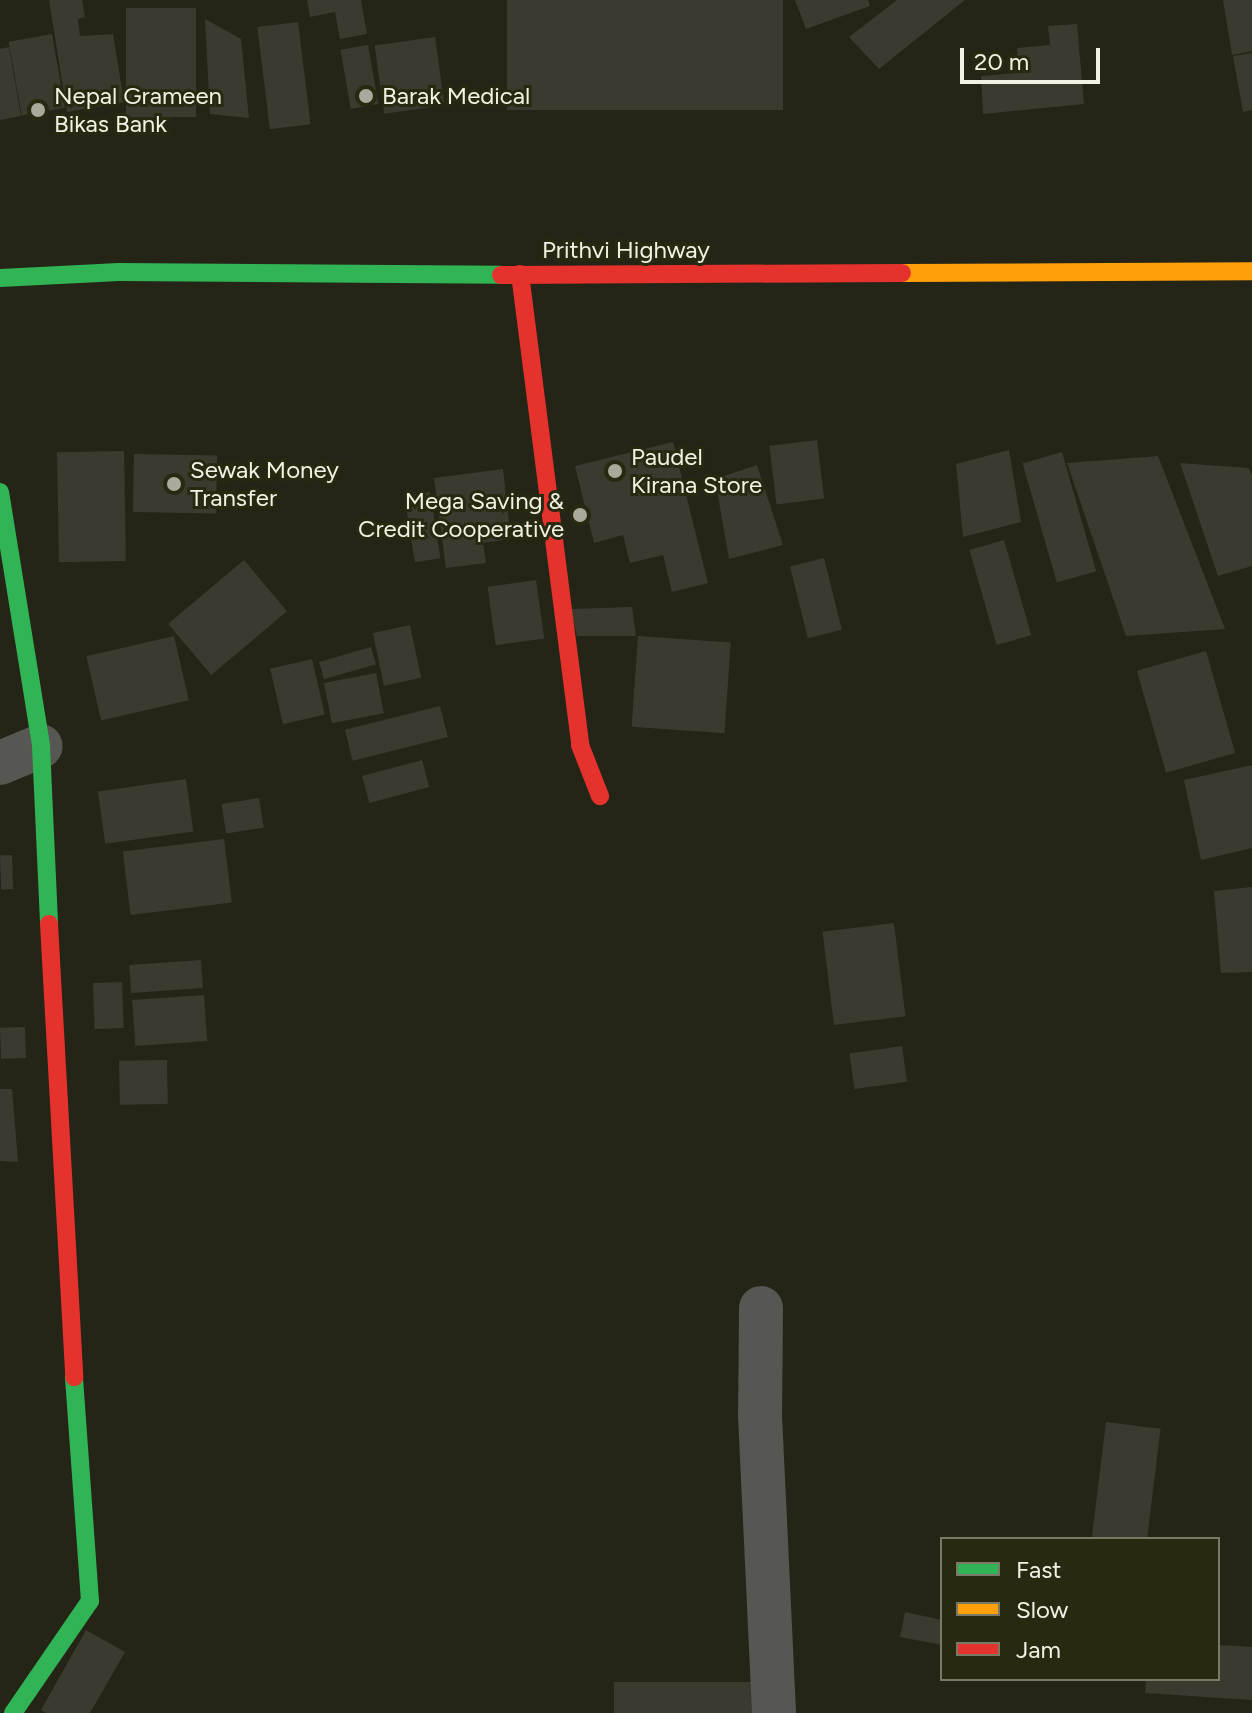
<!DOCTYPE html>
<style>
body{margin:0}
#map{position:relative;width:1252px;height:1713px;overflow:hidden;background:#242417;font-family:Figtree,sans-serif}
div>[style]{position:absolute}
.building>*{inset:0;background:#3a3a2e;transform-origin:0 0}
.street>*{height:44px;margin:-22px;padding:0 22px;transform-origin:22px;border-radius:22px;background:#565652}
.fast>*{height:18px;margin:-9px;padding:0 9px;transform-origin:9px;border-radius:9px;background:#30b455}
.slow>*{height:18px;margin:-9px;padding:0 9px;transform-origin:9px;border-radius:9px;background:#ff9f0a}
.jam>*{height:18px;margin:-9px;padding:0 9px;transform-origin:9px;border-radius:9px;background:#e5322d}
.dots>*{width:22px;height:22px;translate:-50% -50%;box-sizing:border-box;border:4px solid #292912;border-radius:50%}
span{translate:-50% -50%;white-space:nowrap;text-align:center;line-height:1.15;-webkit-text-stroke:6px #292912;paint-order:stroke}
.poi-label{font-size:24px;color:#f1f2e3}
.left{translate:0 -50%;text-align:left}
.right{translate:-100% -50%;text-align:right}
.street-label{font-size:24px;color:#f1f2e3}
.legend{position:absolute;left:940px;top:1537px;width:280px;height:144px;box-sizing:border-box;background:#292912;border:2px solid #797966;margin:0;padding:10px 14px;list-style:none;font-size:24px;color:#f1f2e3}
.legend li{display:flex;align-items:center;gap:16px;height:40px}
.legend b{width:40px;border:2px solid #797966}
.scale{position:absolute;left:960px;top:48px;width:140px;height:36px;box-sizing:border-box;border:4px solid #f1f2e3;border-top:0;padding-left:10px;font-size:24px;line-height:28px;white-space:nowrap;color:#f1f2e3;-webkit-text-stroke:6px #292912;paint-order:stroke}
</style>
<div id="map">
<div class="building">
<div style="clip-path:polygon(49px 0,82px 0,85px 17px,78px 19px,80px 36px,113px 34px,124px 102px,67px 112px)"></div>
<div style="clip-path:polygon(307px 0,361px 0,367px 34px,340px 39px,335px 12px,310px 17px)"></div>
<div style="left:507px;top:0;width:276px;height:110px"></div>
<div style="clip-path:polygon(795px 0,868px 0,870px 6px,806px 29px)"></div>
<div style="clip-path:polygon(897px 0,965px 0,879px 69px,849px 37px)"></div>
<div style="clip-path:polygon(1223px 0,1252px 0,1252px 51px,1232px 55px)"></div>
<div style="left:196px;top:8px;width:109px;height:70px;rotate:90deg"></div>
<div style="clip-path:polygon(205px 19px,241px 39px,249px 118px,210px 114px)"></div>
<div style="left:298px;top:22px;width:103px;height:41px;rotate:83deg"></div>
<div style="clip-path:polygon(1077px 24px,1084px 104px,983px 114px,981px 76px,1018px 73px,1017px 48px,1050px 45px,1048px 26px)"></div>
<div style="left:52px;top:34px;width:75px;height:44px;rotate:80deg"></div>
<div style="left:435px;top:37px;width:69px;height:61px;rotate:82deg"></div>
<div style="left:368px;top:45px;width:60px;height:28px;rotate:80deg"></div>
<div style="clip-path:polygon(9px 47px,21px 116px,0 120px,0 49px)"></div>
<div style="clip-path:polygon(1252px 53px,1252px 110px,1243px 112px,1233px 56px)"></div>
<div style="left:817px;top:440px;width:59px;height:48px;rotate:83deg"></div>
<div style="clip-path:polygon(673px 442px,708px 583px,672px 592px,663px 555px,630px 563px,623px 535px,594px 543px,575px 466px)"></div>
<div style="clip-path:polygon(1009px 450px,1021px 522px,963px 537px,956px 464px)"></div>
<div style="left:124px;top:451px;width:110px;height:67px;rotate:89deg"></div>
<div style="left:1062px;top:452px;width:124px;height:41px;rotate:74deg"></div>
<div style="left:134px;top:454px;width:83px;height:58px;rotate:1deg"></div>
<div style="clip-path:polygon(1158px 456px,1225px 629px,1126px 636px,1067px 463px)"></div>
<div style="clip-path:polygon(1180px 463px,1249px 468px,1252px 476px,1252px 566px,1218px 576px)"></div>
<div style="clip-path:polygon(757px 465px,783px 545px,729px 559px,715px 479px)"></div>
<div style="clip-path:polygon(503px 469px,511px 539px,483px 543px,486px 563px,446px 568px,434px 478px)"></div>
<div style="left:430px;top:492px;width:67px;height:26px;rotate:81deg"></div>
<div style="left:1004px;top:540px;width:99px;height:36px;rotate:74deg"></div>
<div style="left:824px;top:558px;width:74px;height:35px;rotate:76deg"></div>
<div style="left:244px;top:560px;width:67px;height:99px;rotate:50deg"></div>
<div style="left:536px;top:580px;width:59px;height:49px;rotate:82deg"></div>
<div style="clip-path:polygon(632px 607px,636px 636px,577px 636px,571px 609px)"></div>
<div style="left:410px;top:625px;width:54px;height:38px;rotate:78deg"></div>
<div style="left:174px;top:636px;width:66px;height:90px;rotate:77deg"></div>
<div style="left:638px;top:636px;width:93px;height:91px;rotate:4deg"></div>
<div style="left:371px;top:647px;width:18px;height:54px;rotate:74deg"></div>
<div style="left:1206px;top:651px;width:106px;height:72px;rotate:74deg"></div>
<div style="left:312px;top:659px;width:57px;height:43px;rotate:77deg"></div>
<div style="left:376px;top:673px;width:41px;height:53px;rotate:79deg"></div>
<div style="left:440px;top:706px;width:32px;height:98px;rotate:76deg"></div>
<div style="left:422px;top:760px;width:28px;height:62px;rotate:75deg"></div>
<div style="clip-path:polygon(1252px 765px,1252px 848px,1201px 860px,1184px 780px)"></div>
<div style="left:186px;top:779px;width:53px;height:89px;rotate:82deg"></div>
<div style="left:259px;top:798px;width:30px;height:38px;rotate:81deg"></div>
<div style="left:224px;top:839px;width:64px;height:102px;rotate:83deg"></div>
<div style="left:12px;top:855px;width:34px;height:12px;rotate:88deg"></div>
<div style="clip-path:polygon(1252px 887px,1252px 972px,1221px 973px,1214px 891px)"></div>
<div style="left:894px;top:923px;width:94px;height:72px;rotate:83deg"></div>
<div style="left:201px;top:960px;width:28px;height:72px;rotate:86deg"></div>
<div style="left:122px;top:982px;width:46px;height:29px;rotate:88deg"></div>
<div style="left:204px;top:995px;width:46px;height:72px;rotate:86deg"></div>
<div style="left:25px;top:1027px;width:31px;height:25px;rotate:88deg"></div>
<div style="left:902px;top:1046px;width:36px;height:53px;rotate:82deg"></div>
<div style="left:167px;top:1060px;width:44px;height:48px;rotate:89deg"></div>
<div style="clip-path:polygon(0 1089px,12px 1089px,18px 1162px,0 1161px)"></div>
<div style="left:1106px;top:1422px;width:55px;height:118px;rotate:7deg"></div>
<div style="clip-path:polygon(905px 1612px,942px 1620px,942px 1645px,900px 1637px)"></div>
<div style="clip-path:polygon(86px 1630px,125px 1652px,90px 1713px,46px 1713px,41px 1710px)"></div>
<div style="clip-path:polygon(1218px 1645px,1252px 1647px,1252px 1700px,1145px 1693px,1146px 1679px,1218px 1679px)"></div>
<div style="left:614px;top:1682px;width:149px;height:31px"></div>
</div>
<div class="street">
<div style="left:0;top:763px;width:44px;rotate:-22.5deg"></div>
<div style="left:761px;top:1308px;width:107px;rotate:90.5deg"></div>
<div style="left:760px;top:1415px;width:298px;rotate:87.3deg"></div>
</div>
<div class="fast">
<div style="left:0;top:278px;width:119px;rotate:-2.9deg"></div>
<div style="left:119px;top:272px;width:382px;rotate:0.4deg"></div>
<div style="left:0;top:492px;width:257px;rotate:80.8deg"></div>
<div style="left:41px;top:746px;width:178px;rotate:87.4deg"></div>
<div style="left:13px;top:1713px;width:136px;rotate:-55.5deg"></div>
<div style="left:90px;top:1601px;width:225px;rotate:-94.1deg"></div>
</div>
<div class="slow">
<div style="left:902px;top:273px;width:350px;rotate:-0.3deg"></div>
</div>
<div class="jam">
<div style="left:520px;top:274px;width:475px;rotate:82.7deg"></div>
<div style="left:580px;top:745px;width:55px;rotate:68.6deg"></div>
<div style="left:501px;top:275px;width:401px;rotate:-0.3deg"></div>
<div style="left:49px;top:924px;width:454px;rotate:86.8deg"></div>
</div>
<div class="dots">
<div style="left:366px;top:96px;background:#a9aa9c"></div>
<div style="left:38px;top:110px;background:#a9aa9c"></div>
<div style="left:615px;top:471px;background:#a9aa9c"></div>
<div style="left:174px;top:484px;background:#a9aa9c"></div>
<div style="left:580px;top:515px;background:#a9aa9c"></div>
</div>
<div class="poi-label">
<span class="left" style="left:54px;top:110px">Nepal Grameen<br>Bikas Bank</span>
<span class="left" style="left:382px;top:96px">Barak Medical</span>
<span class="left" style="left:631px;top:471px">Paudel<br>Kirana Store</span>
<span class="left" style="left:190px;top:484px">Sewak Money<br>Transfer</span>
<span class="right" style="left:564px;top:515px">Mega Saving &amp;<br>Credit Cooperative</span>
</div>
<div class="street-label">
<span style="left:626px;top:250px">Prithvi Highway</span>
</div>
<ul class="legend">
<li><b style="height:10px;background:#30b455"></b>Fast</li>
<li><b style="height:10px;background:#ff9f0a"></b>Slow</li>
<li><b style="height:10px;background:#e5322d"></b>Jam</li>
</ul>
<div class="scale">20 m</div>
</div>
